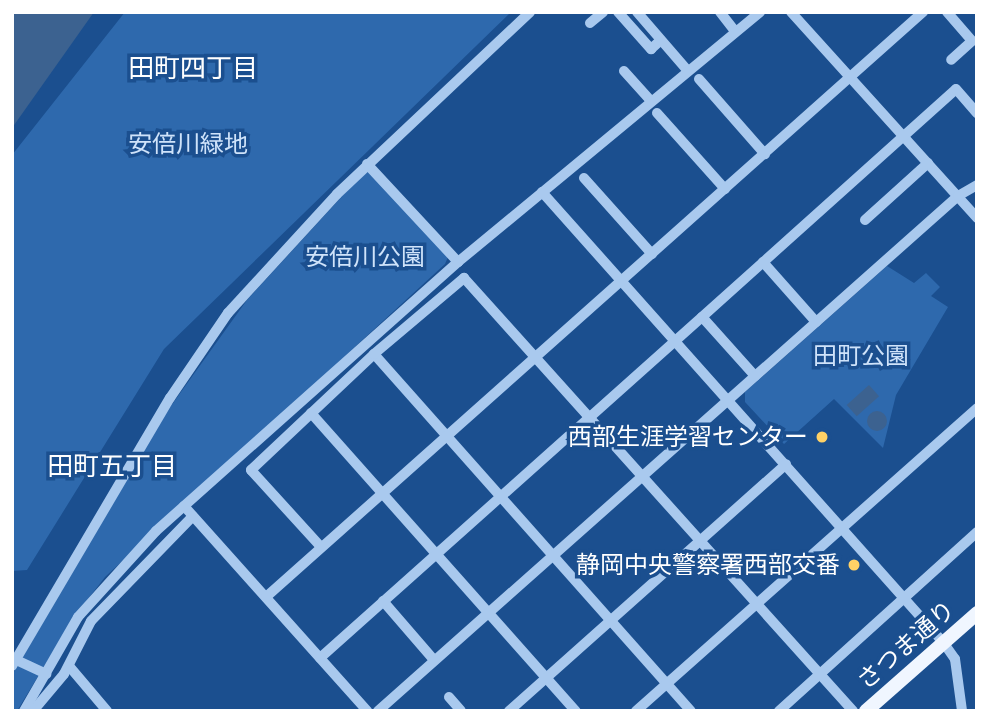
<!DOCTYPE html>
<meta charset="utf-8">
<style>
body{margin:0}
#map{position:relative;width:989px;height:723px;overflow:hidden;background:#1b4f8f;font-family:"Space Grotesk","Noto Sans JP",sans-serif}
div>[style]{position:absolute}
.green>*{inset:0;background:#2e69ad}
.water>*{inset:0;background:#3c6290;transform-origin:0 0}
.round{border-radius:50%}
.minor>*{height:10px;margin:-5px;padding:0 5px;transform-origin:5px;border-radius:5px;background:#a9c9ee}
.major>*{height:14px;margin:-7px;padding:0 7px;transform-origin:7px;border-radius:7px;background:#f0f6ff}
.dots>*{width:19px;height:19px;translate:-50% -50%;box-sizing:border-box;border:4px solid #1b4f8f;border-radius:50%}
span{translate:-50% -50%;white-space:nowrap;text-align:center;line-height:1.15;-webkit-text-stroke:7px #1b4f8f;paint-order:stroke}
.park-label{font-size:24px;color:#cfe3fa}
.poi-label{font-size:24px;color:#fff}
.right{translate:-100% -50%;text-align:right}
.street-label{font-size:24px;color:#fff}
.neighbourhood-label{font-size:26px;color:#fff}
.frame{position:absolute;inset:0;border:14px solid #fff;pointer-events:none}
</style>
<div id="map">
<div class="green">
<div style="clip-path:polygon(125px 12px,511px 12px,164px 349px,27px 570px,12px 571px,12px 155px)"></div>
<div style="clip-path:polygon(367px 169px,448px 257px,445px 264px,105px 577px,74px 617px,17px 711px,12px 711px,12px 675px,168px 410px,247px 300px)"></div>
<div style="clip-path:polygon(887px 266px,914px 283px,926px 273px,940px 287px,931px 296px,948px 307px,896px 395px,883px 448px,834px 399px,784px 444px,745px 402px,745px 392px)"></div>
</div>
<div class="water">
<div style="clip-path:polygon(12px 12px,94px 12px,12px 128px)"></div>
<div style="left:869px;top:385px;width:15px;height:30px;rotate:48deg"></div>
<div class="round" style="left:867px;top:411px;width:20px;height:20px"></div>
</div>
<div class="minor">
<div style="left:618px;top:12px;width:50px;rotate:48.3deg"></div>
<div style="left:651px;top:49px;width:13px;rotate:-42deg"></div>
<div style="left:637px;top:12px;width:78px;rotate:49.2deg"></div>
<div style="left:720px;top:12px;width:24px;rotate:52deg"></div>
<div style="left:791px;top:12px;width:278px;rotate:47.9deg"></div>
<div style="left:947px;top:12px;width:38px;rotate:49deg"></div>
<div style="left:972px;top:41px;width:28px;rotate:138deg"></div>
<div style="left:590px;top:23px;width:17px;rotate:-40deg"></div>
<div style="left:624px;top:71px;width:40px;rotate:48deg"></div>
<div style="left:699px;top:79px;width:100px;rotate:48.7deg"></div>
<div style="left:657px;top:113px;width:102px;rotate:48.2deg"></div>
<div style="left:367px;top:164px;width:134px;rotate:47.1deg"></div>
<div style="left:584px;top:178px;width:102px;rotate:48.2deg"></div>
<div style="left:542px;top:192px;width:603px;rotate:48.3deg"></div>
<div style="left:943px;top:642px;width:21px;rotate:55deg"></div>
<div style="left:955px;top:659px;width:52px;rotate:82.3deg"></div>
<div style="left:865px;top:220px;width:85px;rotate:-42.1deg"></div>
<div style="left:763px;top:262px;width:80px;rotate:48.5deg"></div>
<div style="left:374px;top:354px;width:477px;rotate:48.4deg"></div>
<div style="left:755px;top:376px;width:79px;rotate:-131.9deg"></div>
<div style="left:702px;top:317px;width:341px;rotate:-41.9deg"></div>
<div style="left:956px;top:89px;width:32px;rotate:49deg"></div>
<div style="left:311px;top:413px;width:399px;rotate:48.4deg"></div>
<div style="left:184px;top:506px;width:275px;rotate:48.2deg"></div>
<div style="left:321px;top:547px;width:104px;rotate:-132.3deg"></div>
<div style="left:251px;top:470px;width:169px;rotate:-43.3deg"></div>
<div style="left:374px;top:354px;width:118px;rotate:-40.2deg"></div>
<div style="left:464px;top:278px;width:582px;rotate:48.06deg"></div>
<div style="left:266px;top:597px;width:880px;rotate:-41.68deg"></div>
<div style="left:383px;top:601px;width:78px;rotate:49.2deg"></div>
<div style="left:12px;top:658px;width:38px;rotate:25deg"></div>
<div style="left:320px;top:658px;width:512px;rotate:-41.75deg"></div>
<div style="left:12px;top:666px;width:311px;rotate:-59.5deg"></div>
<div style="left:170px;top:398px;width:103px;rotate:-55.7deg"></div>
<div style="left:228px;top:313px;width:161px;rotate:-47.5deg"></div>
<div style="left:337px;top:194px;width:265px;rotate:-43.3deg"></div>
<div style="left:69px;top:666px;width:59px;rotate:49.8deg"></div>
<div style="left:449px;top:697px;width:18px;rotate:49deg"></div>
<div style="left:24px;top:711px;width:108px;rotate:-60.1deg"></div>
<div style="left:78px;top:617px;width:116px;rotate:-47.8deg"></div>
<div style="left:156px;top:531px;width:404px;rotate:-41.7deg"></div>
<div style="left:458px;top:262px;width:392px;rotate:-39.6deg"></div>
<div style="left:33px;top:711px;width:48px;rotate:-50deg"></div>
<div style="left:64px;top:674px;width:59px;rotate:-63deg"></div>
<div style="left:91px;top:621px;width:146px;rotate:-45.8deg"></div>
<div style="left:378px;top:711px;width:776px;rotate:-41.6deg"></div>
<div style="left:958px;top:196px;width:22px;rotate:-30deg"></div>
<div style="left:509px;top:711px;width:371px;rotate:-41.7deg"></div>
<div style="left:636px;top:711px;width:456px;rotate:-41.6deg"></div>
<div style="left:779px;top:711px;width:267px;rotate:-42.1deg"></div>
</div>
<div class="major">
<div style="left:866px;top:711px;width:148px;rotate:-41.4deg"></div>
</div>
<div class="dots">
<div style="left:822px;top:437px;background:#ffd166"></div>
<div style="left:854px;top:565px;background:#ffd166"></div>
</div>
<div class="park-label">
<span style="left:188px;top:144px">安倍川緑地</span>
<span style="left:365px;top:257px">安倍川公園</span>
<span style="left:861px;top:356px">田町公園</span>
</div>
<div class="poi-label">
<span class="right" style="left:808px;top:437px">西部生涯学習センター</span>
<span class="right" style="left:840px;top:565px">静岡中央警察署西部交番</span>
</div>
<div class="street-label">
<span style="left:906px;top:645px;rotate:-41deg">さつま通り</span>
</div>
<div class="neighbourhood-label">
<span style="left:193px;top:69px">田町四丁目</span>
<span style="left:112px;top:467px">田町五丁目</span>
</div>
<div class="frame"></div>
</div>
